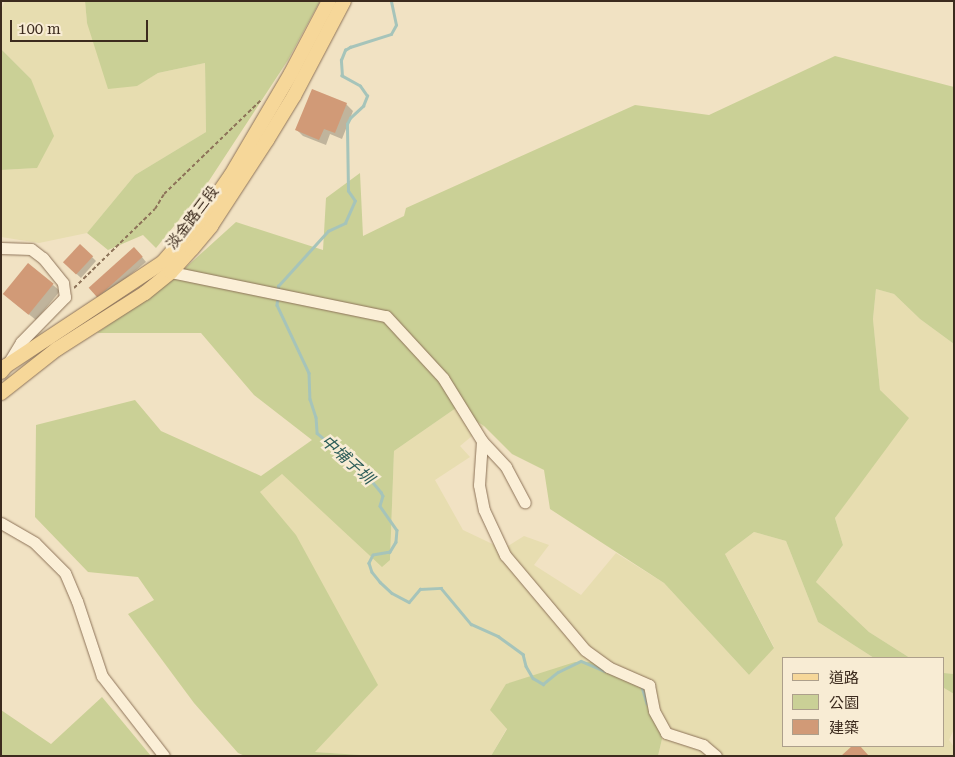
<!DOCTYPE html>
<meta charset="utf-8">
<style>
body{margin:0}
#map{position:relative;width:955px;height:757px;overflow:hidden;background:#f1e2c3;font-family:"Roboto Serif","Noto Sans TC",serif}
div>[style]{position:absolute}
.farmland>*{inset:0;background:#e7ddb0}
.green>*{inset:0;background:#cad096}
.shadow>*{inset:0;background:#0003}
.stream>*{height:2.5px;margin:-1.25px;padding:0 1.25px;transform-origin:1.25px;border-radius:1.25px;background:#a6c4ba}
.building>*{inset:0;background:#d19a77;transform-origin:0 0}
.path>*{height:2px;margin-top:-1px;transform-origin:0;background:repeating-linear-gradient(90deg,#8d7359 0 4px,transparent 0 6.5px)}
.roads{filter:drop-shadow(0 0 1px #8d7359) drop-shadow(0 0 1px #8d7359)}
.minor>*{height:11px;margin:-5.5px;padding:0 5.5px;transform-origin:5.5px;border-radius:5.5px;background:#fbefd7}
.major>*{height:14px;margin:-7px;padding:0 7px;transform-origin:7px;border-radius:7px;background:#f6d799}
span{translate:-50% -50%;white-space:nowrap;text-align:center;line-height:1.15;-webkit-text-stroke:5px #f8ecd4;paint-order:stroke}
.street-label{font-size:15px;color:#3c2b1e}
.water-label{font-size:16px;color:#2c5c58;font-style:italic}
.frame{position:absolute;inset:0;border:2px solid #3c2b1e;pointer-events:none}
.legend{position:absolute;left:782px;top:657px;width:162px;height:90px;box-sizing:border-box;background:#f8ecd4;border:1px solid #ad9f8b;margin:0;padding:6px 9px;list-style:none;font-size:15px;color:#3c2b1e}
.legend li{display:flex;align-items:center;gap:10px;height:25px}
.legend b{width:25px;border:1px solid #ad9f8b}
.scale{position:absolute;left:10px;top:20px;width:138px;height:22px;box-sizing:border-box;border:2px solid #3c2b1e;border-top:0;padding-left:6px;font-size:15px;line-height:18px;white-space:nowrap;color:#3c2b1e;-webkit-text-stroke:4px #f8ecd4;paint-order:stroke}
</style>
<div id="map">
<div class="farmland">
<div style="clip-path:polygon(5px 1px,85px 1px,87px 23px,136px 86px,158px 73px,205px 63px,206px 132px,135px 175px,87px 233px,39px 243px,1px 237px,1px 170px,37px 168px,31px 79px,1px 49px,1px 10px)"></div>
<div style="clip-path:polygon(876px 289px,894px 294px,920px 319px,954px 344px,954px 674px,944px 673px,944px 658px,910px 658px,869px 632px,816px 582px,843px 545px,835px 518px,870px 469px,880px 390px,873px 319px)"></div>
<div style="clip-path:polygon(456px 408px,484px 426px,460px 446px,470px 457px,435px 480px,463px 530px,503px 549px,524px 536px,549px 545px,534px 565px,581px 595px,616px 553px,664px 583px,749px 675px,774px 647px,725px 554px,754px 532px,786px 541px,818px 622px,874px 658px,784px 658px,784px 746px,944px 746px,944px 688px,954px 694px,954px 729px,949px 740px,954px 747px,954px 756px,658px 756px,662px 739px,656px 714px,537px 675px,506px 684px,507px 728px,491px 756px,375px 756px,314px 752px,260px 492px,282px 474px,390px 560px,394px 451px)"></div>
</div>
<div class="green">
<div style="clip-path:polygon(85px 1px,320px 1px,288px 60px,201px 193px,156px 248px,143px 235px,108px 250px,87px 233px,135px 175px,206px 132px,205px 63px,158px 73px,137px 86px,108px 89px,87px 23px)"></div>
<div style="clip-path:polygon(1px 49px,31px 79px,54px 136px,37px 168px,1px 170px)"></div>
<div style="clip-path:polygon(835px 56px,954px 87px,954px 344px,920px 319px,894px 294px,876px 289px,873px 319px,880px 390px,909px 418px,835px 518px,843px 545px,816px 582px,869px 632px,910px 658px,874px 658px,818px 622px,786px 541px,754px 532px,725px 554px,774px 648px,749px 675px,664px 583px,550px 509px,544px 470px,512px 454px,484px 426px,456px 408px,394px 451px,390px 560px,382px 567px,282px 474px,260px 492px,296px 535px,378px 685px,315px 752px,375px 756px,245px 756px,238px 753px,194px 703px,128px 614px,154px 600px,138px 577px,88px 572px,35px 517px,36px 425px,135px 400px,161px 431px,261px 476px,312px 440px,254px 395px,201px 333px,97px 333px,173px 279px,236px 222px,323px 250px,326px 198px,360px 173px,363px 236px,404px 216px,406px 208px,635px 105px,709px 115px)"></div>
<div style="clip-path:polygon(575px 662px,603px 662px,644px 680px,656px 714px,662px 739px,658px 756px,491px 756px,507px 729px,490px 710px,506px 684px)"></div>
<div style="clip-path:polygon(944px 673px,954px 674px,954px 694px,944px 688px)"></div>
<div style="clip-path:polygon(102px 697px,151px 756px,1px 756px,1px 710px,51px 744px)"></div>
</div>
<div class="shadow">
<div style="clip-path:polygon(346px 104px,353px 111px,342px 139px,330px 134px,326px 145px,303px 136px,297px 130px)"></div>
<div style="clip-path:polygon(138px 252px,146px 262px,100px 299px,96px 295px)"></div>
<div style="clip-path:polygon(92px 257px,96px 261px,81px 278px,69px 267px)"></div>
<div style="clip-path:polygon(53px 285px,60px 291px,36px 320px,11px 300px)"></div>
</div>
<div class="stream">
<div style="left:278px;top:291px;width:5px;rotate:-90deg"></div>
<div style="left:278px;top:286px;width:74px;rotate:-47.7deg"></div>
<div style="left:328px;top:231px;width:19px;rotate:-25deg"></div>
<div style="left:345px;top:223px;width:24px;rotate:-66deg"></div>
<div style="left:355px;top:201px;width:12px;rotate:-125deg"></div>
<div style="left:348px;top:191px;width:67px;rotate:-90.9deg"></div>
<div style="left:347px;top:124px;width:7px;rotate:-63deg"></div>
<div style="left:350px;top:118px;width:18px;rotate:-43deg"></div>
<div style="left:363px;top:106px;width:11px;rotate:-68deg"></div>
<div style="left:367px;top:96px;width:12px;rotate:-125deg"></div>
<div style="left:360px;top:86px;width:21px;rotate:-151deg"></div>
<div style="left:342px;top:76px;width:16px;rotate:-94deg"></div>
<div style="left:341px;top:60px;width:11px;rotate:-68deg"></div>
<div style="left:345px;top:50px;width:6px;rotate:-31deg"></div>
<div style="left:350px;top:47px;width:43px;rotate:-17.6deg"></div>
<div style="left:391px;top:34px;width:10px;rotate:-61deg"></div>
<div style="left:396px;top:25px;width:25px;rotate:-102deg"></div>
<div style="left:278px;top:297px;width:8px;rotate:97deg"></div>
<div style="left:277px;top:305px;width:75px;rotate:64.8deg"></div>
<div style="left:309px;top:373px;width:26px;rotate:88deg"></div>
<div style="left:310px;top:399px;width:19px;rotate:72deg"></div>
<div style="left:316px;top:417px;width:16px;rotate:86deg"></div>
<div style="left:317px;top:433px;width:62px;rotate:39.8deg"></div>
<div style="left:365px;top:473px;width:25px;rotate:50deg"></div>
<div style="left:381px;top:492px;width:4px;rotate:63deg"></div>
<div style="left:383px;top:496px;width:10px;rotate:107deg"></div>
<div style="left:380px;top:506px;width:29px;rotate:55deg"></div>
<div style="left:397px;top:530px;width:12px;rotate:95deg"></div>
<div style="left:396px;top:542px;width:12px;rotate:121deg"></div>
<div style="left:390px;top:552px;width:17px;rotate:170deg"></div>
<div style="left:373px;top:555px;width:9px;rotate:117deg"></div>
<div style="left:369px;top:563px;width:9px;rotate:72deg"></div>
<div style="left:372px;top:572px;width:13px;rotate:51deg"></div>
<div style="left:380px;top:582px;width:16px;rotate:43deg"></div>
<div style="left:392px;top:593px;width:19px;rotate:28deg"></div>
<div style="left:409px;top:602px;width:17px;rotate:-50deg"></div>
<div style="left:420px;top:589px;width:21px;rotate:-3deg"></div>
<div style="left:441px;top:588px;width:47px;rotate:50.2deg"></div>
<div style="left:471px;top:624px;width:30px;rotate:24deg"></div>
<div style="left:498px;top:636px;width:31px;rotate:36deg"></div>
<div style="left:523px;top:654px;width:12px;rotate:76deg"></div>
<div style="left:526px;top:666px;width:14px;rotate:60deg"></div>
<div style="left:533px;top:678px;width:12px;rotate:31deg"></div>
<div style="left:543px;top:684px;width:19px;rotate:-39deg"></div>
<div style="left:558px;top:672px;width:25px;rotate:-26deg"></div>
<div style="left:581px;top:661px;width:25px;rotate:23deg"></div>
<div style="left:642px;top:687px;width:17px;rotate:73deg"></div>
</div>
<div class="building">
<div style="clip-path:polygon(312px 89px,347px 103px,335px 133px,324px 129px,319px 140px,295px 130px)"></div>
<div style="left:80px;top:244px;width:18px;height:25px;rotate:43deg"></div>
<div style="left:134px;top:247px;width:13px;height:61px;rotate:48deg"></div>
<div style="left:28px;top:263px;width:33px;height:40px;rotate:39deg"></div>
<div style="clip-path:polygon(852px 746px,860px 746px,869px 756px,841px 756px)"></div>
</div>
<div class="path">
<div style="left:74px;top:288px;width:113px;rotate:-44.3deg"></div>
<div style="left:155px;top:209px;width:17px;rotate:-59deg"></div>
<div style="left:164px;top:194px;width:136px;rotate:-44.1deg"></div>
</div>
<div class="roads">
<div class="minor">
<div style="left:1px;top:248px;width:30px;rotate:2deg"></div>
<div style="left:31px;top:249px;width:15px;rotate:37deg"></div>
<div style="left:43px;top:258px;width:32px;rotate:51deg"></div>
<div style="left:63px;top:283px;width:14px;rotate:82deg"></div>
<div style="left:65px;top:297px;width:63px;rotate:134.4deg"></div>
<div style="left:21px;top:342px;width:27px;rotate:121deg"></div>
<div style="left:167px;top:267px;width:6px;rotate:51deg"></div>
<div style="left:171px;top:272px;width:219px;rotate:11.6deg"></div>
<div style="left:386px;top:316px;width:84px;rotate:47.4deg"></div>
<div style="left:443px;top:378px;width:74px;rotate:58.2deg"></div>
<div style="left:482px;top:441px;width:35px;rotate:47deg"></div>
<div style="left:506px;top:467px;width:40px;rotate:62deg"></div>
<div style="left:482px;top:441px;width:44px;rotate:93.9deg"></div>
<div style="left:479px;top:485px;width:25px;rotate:79deg"></div>
<div style="left:484px;top:510px;width:50px;rotate:65deg"></div>
<div style="left:505px;top:555px;width:124px;rotate:49.9deg"></div>
<div style="left:585px;top:650px;width:29px;rotate:36deg"></div>
<div style="left:608px;top:667px;width:45px;rotate:23.7deg"></div>
<div style="left:649px;top:685px;width:26px;rotate:79deg"></div>
<div style="left:654px;top:711px;width:25px;rotate:61deg"></div>
<div style="left:666px;top:733px;width:39px;rotate:18deg"></div>
<div style="left:703px;top:745px;width:17px;rotate:40deg"></div>
<div style="left:1px;top:523px;width:39px;rotate:30deg"></div>
<div style="left:35px;top:543px;width:42px;rotate:45deg"></div>
<div style="left:65px;top:573px;width:30px;rotate:67deg"></div>
<div style="left:77px;top:601px;width:79px;rotate:71.6deg"></div>
<div style="left:102px;top:676px;width:101px;rotate:52.2deg"></div>
</div>
<div class="major">
<div style="left:1px;top:372px;width:8px;rotate:-50deg"></div>
<div style="left:6px;top:366px;width:188px;rotate:-33.5deg"></div>
<div style="left:163px;top:262px;width:60px;rotate:-49.1deg"></div>
<div style="left:202px;top:217px;width:51px;rotate:-55.4deg"></div>
<div style="left:231px;top:175px;width:118px;rotate:-59.5deg"></div>
<div style="left:291px;top:73px;width:81px;rotate:-62.2deg"></div>
<div style="left:1px;top:393px;width:71px;rotate:-38.2deg"></div>
<div style="left:57px;top:349px;width:104px;rotate:-32.5deg"></div>
<div style="left:145px;top:293px;width:33px;rotate:-39deg"></div>
<div style="left:171px;top:272px;width:31px;rotate:-48deg"></div>
<div style="left:192px;top:249px;width:30px;rotate:-50deg"></div>
<div style="left:211px;top:226px;width:103px;rotate:-56.9deg"></div>
<div style="left:267px;top:140px;width:52px;rotate:-58.5deg"></div>
<div style="left:294px;top:96px;width:107px;rotate:-62.2deg"></div>
</div>
</div>
<div class="street-label">
<span style="left:193px;top:218px;rotate:-53deg">淡金路三段</span>
</div>
<div class="water-label">
<span style="left:347px;top:460px;rotate:42deg">中埔子圳</span>
</div>
<div class="frame"></div>
<ul class="legend">
<li><b style="height:6px;background:#f6d799"></b>道路</li>
<li><b style="height:14px;background:#cad096"></b>公園</li>
<li><b style="height:14px;background:#d19a77"></b>建築</li>
</ul>
<div class="scale">100 m</div>
</div>
